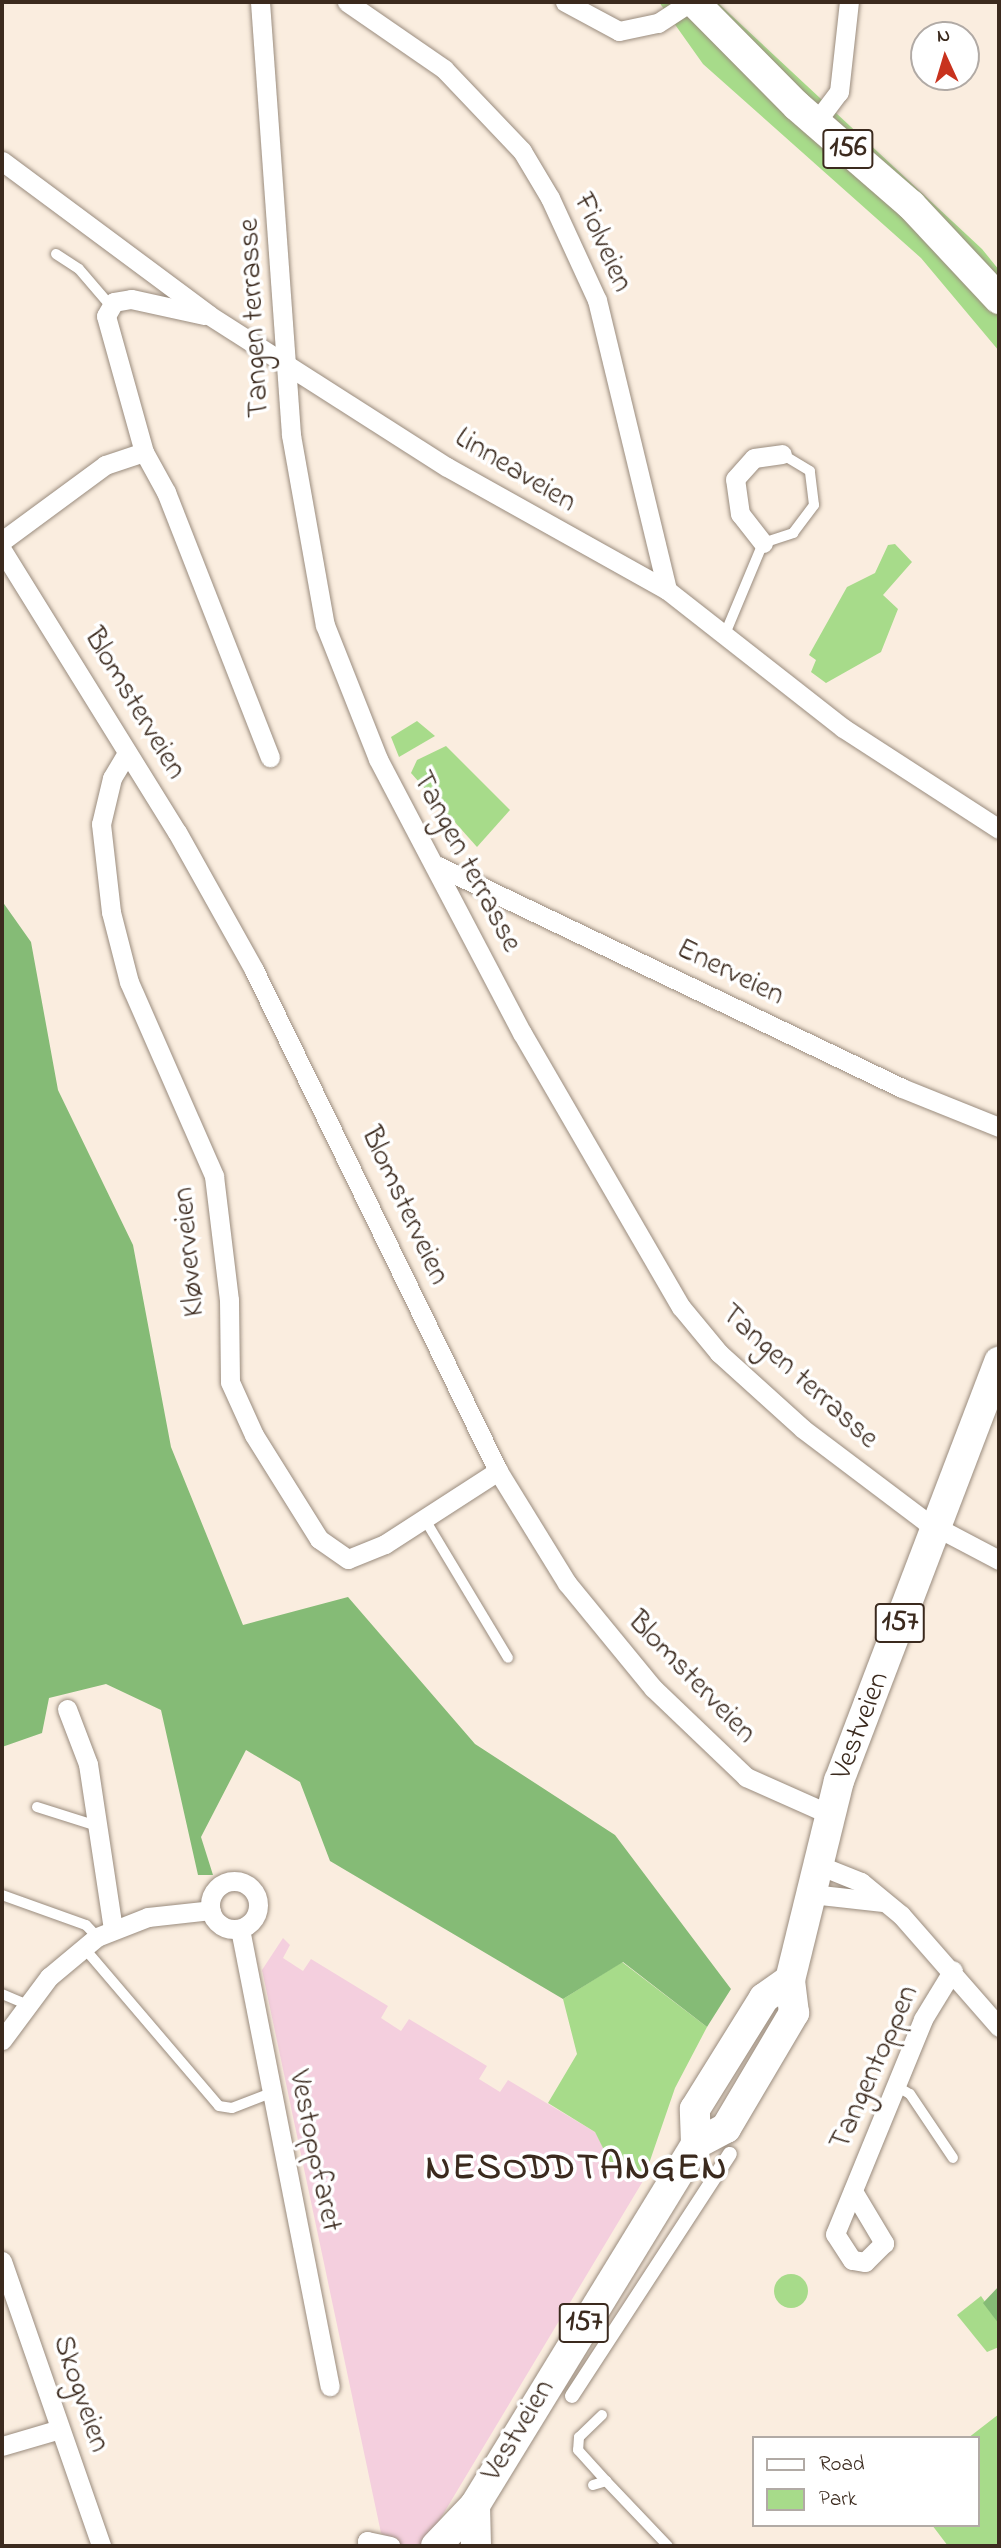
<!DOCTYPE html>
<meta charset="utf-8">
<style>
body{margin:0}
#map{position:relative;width:1001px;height:2548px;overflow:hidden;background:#faeddf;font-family:"Indie Flower",sans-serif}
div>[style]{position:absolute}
.built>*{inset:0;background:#f4cfde}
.green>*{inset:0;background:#a7db8a}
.round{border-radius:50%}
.forest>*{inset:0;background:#85bb76}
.roads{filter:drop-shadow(0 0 2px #9a8c7e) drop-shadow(0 0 2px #9a8c7e)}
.service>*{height:10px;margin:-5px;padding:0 5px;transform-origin:5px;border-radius:5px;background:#fff}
.pedestrian>*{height:14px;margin:-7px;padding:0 7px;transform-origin:7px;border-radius:7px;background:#fff}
.minor>*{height:19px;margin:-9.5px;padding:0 9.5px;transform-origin:9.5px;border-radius:9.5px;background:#fff}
.minor>.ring{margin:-9.5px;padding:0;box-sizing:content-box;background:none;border:19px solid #fff;border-radius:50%}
.primary>*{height:30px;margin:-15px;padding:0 15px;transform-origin:15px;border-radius:15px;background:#fff}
span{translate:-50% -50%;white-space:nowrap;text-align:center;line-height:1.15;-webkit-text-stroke:7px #fff;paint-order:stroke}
.shield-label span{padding:2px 5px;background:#fff;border:2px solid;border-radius:5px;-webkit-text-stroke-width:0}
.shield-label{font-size:28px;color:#3b2a1e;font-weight:700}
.street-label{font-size:30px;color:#3b2a1e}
.district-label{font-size:37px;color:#3b2a1e;font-weight:700;letter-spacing:2px}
.frame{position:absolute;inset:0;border:4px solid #3b2a1e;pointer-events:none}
.legend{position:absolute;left:752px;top:2436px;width:228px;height:91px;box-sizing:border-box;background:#fff;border:2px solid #b1aaa5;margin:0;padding:9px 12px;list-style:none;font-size:21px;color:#3b2a1e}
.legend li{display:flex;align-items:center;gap:14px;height:35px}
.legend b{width:35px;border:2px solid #b1aaa5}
.north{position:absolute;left:910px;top:21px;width:70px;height:70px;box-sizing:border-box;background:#fff;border:2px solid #b1aaa5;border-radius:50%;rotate:356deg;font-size:19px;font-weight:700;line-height:28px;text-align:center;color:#3b2a1e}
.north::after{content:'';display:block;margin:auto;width:24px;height:32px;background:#c8321e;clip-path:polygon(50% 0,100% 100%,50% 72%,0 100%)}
</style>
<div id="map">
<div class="built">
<div style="clip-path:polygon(283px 1938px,290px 1945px,283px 1958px,303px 1971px,311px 1959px,388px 2006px,381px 2018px,401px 2031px,409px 2019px,487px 2066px,479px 2079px,500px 2092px,508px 2080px,595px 2132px,611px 2162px,643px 2181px,424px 2546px,401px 2546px,381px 2533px,262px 1970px)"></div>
</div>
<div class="green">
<div style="clip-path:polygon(659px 2px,717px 2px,982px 249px,999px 270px,999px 351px,921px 258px,703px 64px)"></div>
<div style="clip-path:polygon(895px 544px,912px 562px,883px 595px,898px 609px,881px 652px,826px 683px,811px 672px,816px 660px,809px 655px,847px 587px,875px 573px,888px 545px)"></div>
<div style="clip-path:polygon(417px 721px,435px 736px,399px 757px,391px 737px)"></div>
<div style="clip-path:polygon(446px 746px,510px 810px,477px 847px,411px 773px,417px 760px)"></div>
<div style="clip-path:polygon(622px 1962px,707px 2027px,675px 2088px,643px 2181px,610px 2162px,595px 2132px,548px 2103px,577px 2054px,563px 1999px)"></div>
<div class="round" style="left:774px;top:2274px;width:34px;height:34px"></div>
<div style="clip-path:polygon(981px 2296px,999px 2322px,999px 2347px,987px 2352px,957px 2315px)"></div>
<div style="clip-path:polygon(999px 2414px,999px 2546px,948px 2546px,932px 2525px,978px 2525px,978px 2438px,968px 2438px)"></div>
</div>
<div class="forest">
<div style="clip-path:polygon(2px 901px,31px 942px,58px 1090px,133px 1245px,171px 1447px,243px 1625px,348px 1597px,475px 1744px,615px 1835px,731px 1989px,707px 2027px,623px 1962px,563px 1999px,330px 1861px,300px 1782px,246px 1750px,201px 1837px,213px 1875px,198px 1875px,161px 1710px,106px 1684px,49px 1698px,42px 1733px,2px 1747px)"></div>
<div style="clip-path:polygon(999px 2286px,999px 2324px,983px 2303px)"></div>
</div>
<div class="roads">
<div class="service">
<div style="left:56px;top:254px;width:27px;rotate:33deg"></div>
<div style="left:79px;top:269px;width:48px;rotate:49.3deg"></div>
<div style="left:725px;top:634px;width:99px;rotate:-67.3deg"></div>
<div style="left:763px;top:543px;width:32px;rotate:-18deg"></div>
<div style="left:793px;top:533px;width:35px;rotate:-53deg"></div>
<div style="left:814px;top:505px;width:34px;rotate:-97deg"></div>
<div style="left:810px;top:471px;width:33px;rotate:-149deg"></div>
<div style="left:424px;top:1518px;width:163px;rotate:59deg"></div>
<div style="left:37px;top:1807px;width:63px;rotate:17.6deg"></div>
<div style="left:2px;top:1895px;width:89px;rotate:19.7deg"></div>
<div style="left:86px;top:1925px;width:16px;rotate:47deg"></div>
<div style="left:85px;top:1949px;width:206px;rotate:49.5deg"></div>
<div style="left:219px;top:2106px;width:13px;rotate:9deg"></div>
<div style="left:232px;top:2108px;width:42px;rotate:-21deg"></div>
<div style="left:2px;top:1994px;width:25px;rotate:23deg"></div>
<div style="left:896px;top:2086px;width:16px;rotate:30deg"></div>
<div style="left:910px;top:2094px;width:77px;rotate:56.1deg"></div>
<div style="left:602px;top:2415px;width:32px;rotate:136deg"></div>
<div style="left:579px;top:2437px;width:13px;rotate:94deg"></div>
<div style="left:578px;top:2450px;width:42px;rotate:47.9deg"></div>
<div style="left:593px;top:2485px;width:14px;rotate:-17deg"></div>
<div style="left:606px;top:2481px;width:90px;rotate:46.4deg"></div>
</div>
<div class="pedestrian">
<div style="left:572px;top:2396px;width:289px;rotate:-56.9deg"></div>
</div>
<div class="minor">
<div style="left:260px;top:2px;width:434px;rotate:85.9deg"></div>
<div style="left:291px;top:435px;width:193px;rotate:79.9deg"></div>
<div style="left:325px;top:625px;width:144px;rotate:68.4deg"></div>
<div style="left:378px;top:759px;width:310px;rotate:62.3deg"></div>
<div style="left:522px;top:1033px;width:317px;rotate:59.9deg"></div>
<div style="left:681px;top:1307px;width:60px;rotate:50.4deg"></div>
<div style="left:719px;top:1353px;width:113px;rotate:42.1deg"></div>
<div style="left:803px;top:1429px;width:153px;rotate:37deg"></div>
<div style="left:925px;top:1521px;width:84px;rotate:27.8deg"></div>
<div style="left:347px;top:2px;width:118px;rotate:34.6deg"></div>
<div style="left:444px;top:69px;width:113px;rotate:46.4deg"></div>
<div style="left:522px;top:151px;width:55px;rotate:59.2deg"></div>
<div style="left:550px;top:198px;width:112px;rotate:65.3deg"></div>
<div style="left:597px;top:300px;width:298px;rotate:76.4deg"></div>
<div style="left:565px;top:2px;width:61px;rotate:28.2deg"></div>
<div style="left:619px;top:31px;width:40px;rotate:-12deg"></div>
<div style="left:658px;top:23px;width:38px;rotate:-33deg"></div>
<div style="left:816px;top:122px;width:38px;rotate:-53deg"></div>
<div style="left:839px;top:92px;width:91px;rotate:-83.7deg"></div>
<div style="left:2px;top:161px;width:258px;rotate:36.6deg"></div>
<div style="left:209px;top:315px;width:282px;rotate:32.6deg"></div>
<div style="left:447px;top:467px;width:252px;rotate:29.2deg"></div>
<div style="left:667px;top:590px;width:224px;rotate:38.1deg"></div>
<div style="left:843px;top:728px;width:186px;rotate:32.9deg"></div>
<div style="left:204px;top:315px;width:75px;rotate:-167.6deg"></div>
<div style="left:131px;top:299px;width:17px;rotate:170deg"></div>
<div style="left:114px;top:302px;width:16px;rotate:120deg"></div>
<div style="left:106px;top:316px;width:141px;rotate:74.4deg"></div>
<div style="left:144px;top:452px;width:46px;rotate:61.2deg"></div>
<div style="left:166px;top:492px;width:285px;rotate:68.6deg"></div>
<div style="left:2px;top:541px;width:128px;rotate:-36.4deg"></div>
<div style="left:105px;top:465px;width:41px;rotate:-18.4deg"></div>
<div style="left:763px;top:543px;width:37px;rotate:-128deg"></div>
<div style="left:740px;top:514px;width:35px;rotate:-98deg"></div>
<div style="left:735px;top:479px;width:28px;rotate:-48deg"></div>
<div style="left:754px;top:458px;width:28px;rotate:-8deg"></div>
<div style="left:2px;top:550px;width:332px;rotate:58.2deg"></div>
<div style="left:177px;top:832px;width:158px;rotate:60.8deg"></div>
<div style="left:254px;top:970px;width:557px;rotate:64.03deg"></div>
<div style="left:498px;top:1471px;width:132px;rotate:58.4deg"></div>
<div style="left:567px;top:1583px;width:136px;rotate:50.7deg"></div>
<div style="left:653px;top:1688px;width:129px;rotate:43.7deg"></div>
<div style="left:746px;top:1777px;width:91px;rotate:24deg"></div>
<div style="left:127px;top:753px;width:29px;rotate:121deg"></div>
<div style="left:112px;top:778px;width:47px;rotate:103.4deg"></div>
<div style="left:101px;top:824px;width:89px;rotate:83.5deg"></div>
<div style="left:111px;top:912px;width:72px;rotate:75.6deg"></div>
<div style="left:129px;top:982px;width:212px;rotate:66.3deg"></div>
<div style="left:214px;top:1176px;width:125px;rotate:83.1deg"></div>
<div style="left:229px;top:1300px;width:82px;rotate:89.3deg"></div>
<div style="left:230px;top:1382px;width:58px;rotate:65.6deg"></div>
<div style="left:254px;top:1435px;width:123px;rotate:58deg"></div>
<div style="left:319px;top:1539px;width:35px;rotate:35deg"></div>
<div style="left:348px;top:1559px;width:40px;rotate:-22deg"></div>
<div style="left:385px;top:1544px;width:135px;rotate:-32.9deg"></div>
<div style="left:438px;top:866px;width:514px;rotate:25.57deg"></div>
<div style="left:902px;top:1088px;width:105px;rotate:21.9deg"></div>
<div style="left:67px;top:1709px;width:59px;rotate:69.1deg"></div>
<div style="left:88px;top:1764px;width:167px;rotate:81.4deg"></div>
<div style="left:816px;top:1864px;width:48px;rotate:21.8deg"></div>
<div style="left:861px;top:1882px;width:52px;rotate:39.5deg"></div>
<div style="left:901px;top:1915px;width:149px;rotate:48.8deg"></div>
<div class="ring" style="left:210px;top:1881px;width:29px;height:29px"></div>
<div style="left:812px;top:1894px;width:71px;rotate:6.4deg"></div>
<div style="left:240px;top:1929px;width:466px;rotate:78.9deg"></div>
<div style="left:2px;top:2040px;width:79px;rotate:-53.3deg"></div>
<div style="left:49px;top:1977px;width:62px;rotate:-39.8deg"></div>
<div style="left:97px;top:1937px;width:55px;rotate:-21.4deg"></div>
<div style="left:148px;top:1917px;width:63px;rotate:-6.3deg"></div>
<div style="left:853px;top:2191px;width:61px;rotate:59.2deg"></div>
<div style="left:884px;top:2243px;width:27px;rotate:135deg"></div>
<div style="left:865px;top:2262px;width:13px;rotate:-171deg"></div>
<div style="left:852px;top:2260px;width:31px;rotate:-123deg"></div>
<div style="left:835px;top:2234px;width:232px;rotate:-67.7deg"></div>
<div style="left:923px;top:2019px;width:57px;rotate:-58.5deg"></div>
<div style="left:2px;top:2261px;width:302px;rotate:70.8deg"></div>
<div style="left:2px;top:2446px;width:60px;rotate:-16.3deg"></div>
<div style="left:368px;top:2546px;width:5px;rotate:-101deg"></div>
<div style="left:367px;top:2541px;width:24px;rotate:12deg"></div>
</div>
<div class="primary">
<div style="left:694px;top:2px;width:146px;rotate:45.3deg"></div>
<div style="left:797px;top:106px;width:151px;rotate:41deg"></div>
<div style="left:911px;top:205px;width:129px;rotate:46.9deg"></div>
<div style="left:696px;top:2144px;width:35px;rotate:-92deg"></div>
<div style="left:695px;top:2109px;width:131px;rotate:-58.1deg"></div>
<div style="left:764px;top:1998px;width:32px;rotate:-35deg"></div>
<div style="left:475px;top:2505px;width:41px;rotate:88.6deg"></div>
<div style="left:436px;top:2546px;width:57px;rotate:-46.4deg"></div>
<div style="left:475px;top:2505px;width:423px;rotate:-58.5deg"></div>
<div style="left:696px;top:2144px;width:34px;rotate:-28deg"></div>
<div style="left:726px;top:2128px;width:134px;rotate:-59.4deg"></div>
<div style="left:794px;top:2013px;width:33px;rotate:-97deg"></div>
<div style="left:790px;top:1980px;width:205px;rotate:-76.2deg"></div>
<div style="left:839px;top:1781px;width:449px;rotate:-69.1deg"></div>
</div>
</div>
<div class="shield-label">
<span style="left:848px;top:149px">156</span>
<span style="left:900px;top:1623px">157</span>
<span style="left:584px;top:2323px">157</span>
</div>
<div class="street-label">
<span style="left:602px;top:243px;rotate:66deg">Fiolveien</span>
<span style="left:255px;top:318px;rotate:-93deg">Tangen terrasse</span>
<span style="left:515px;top:471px;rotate:31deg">Linneaveien</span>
<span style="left:134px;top:704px;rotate:59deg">Blomsterveien</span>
<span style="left:466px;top:862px;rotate:62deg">Tangen terrasse</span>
<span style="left:730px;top:973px;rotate:26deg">Enerveien</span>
<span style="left:404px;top:1206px;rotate:65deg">Blomsterveien</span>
<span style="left:190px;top:1252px;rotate:-95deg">Kløverveien</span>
<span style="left:799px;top:1377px;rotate:42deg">Tangen terrasse</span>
<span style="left:691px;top:1678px;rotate:46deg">Blomsterveien</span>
<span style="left:861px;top:1726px;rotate:-69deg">Vestveien</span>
<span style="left:875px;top:2068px;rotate:-66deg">Tangentoppen</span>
<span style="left:314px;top:2151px;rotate:78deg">Vestoppfaret</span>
<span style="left:80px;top:2394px;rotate:71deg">Skogveien</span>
<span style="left:519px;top:2431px;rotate:-59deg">Vestveien</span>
</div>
<div class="district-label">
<span style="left:577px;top:2169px">NESODDTANGEN</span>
</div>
<div class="frame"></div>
<ul class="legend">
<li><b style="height:9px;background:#fff"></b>Road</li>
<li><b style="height:19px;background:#a7db8a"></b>Park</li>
</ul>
<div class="north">N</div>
</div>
